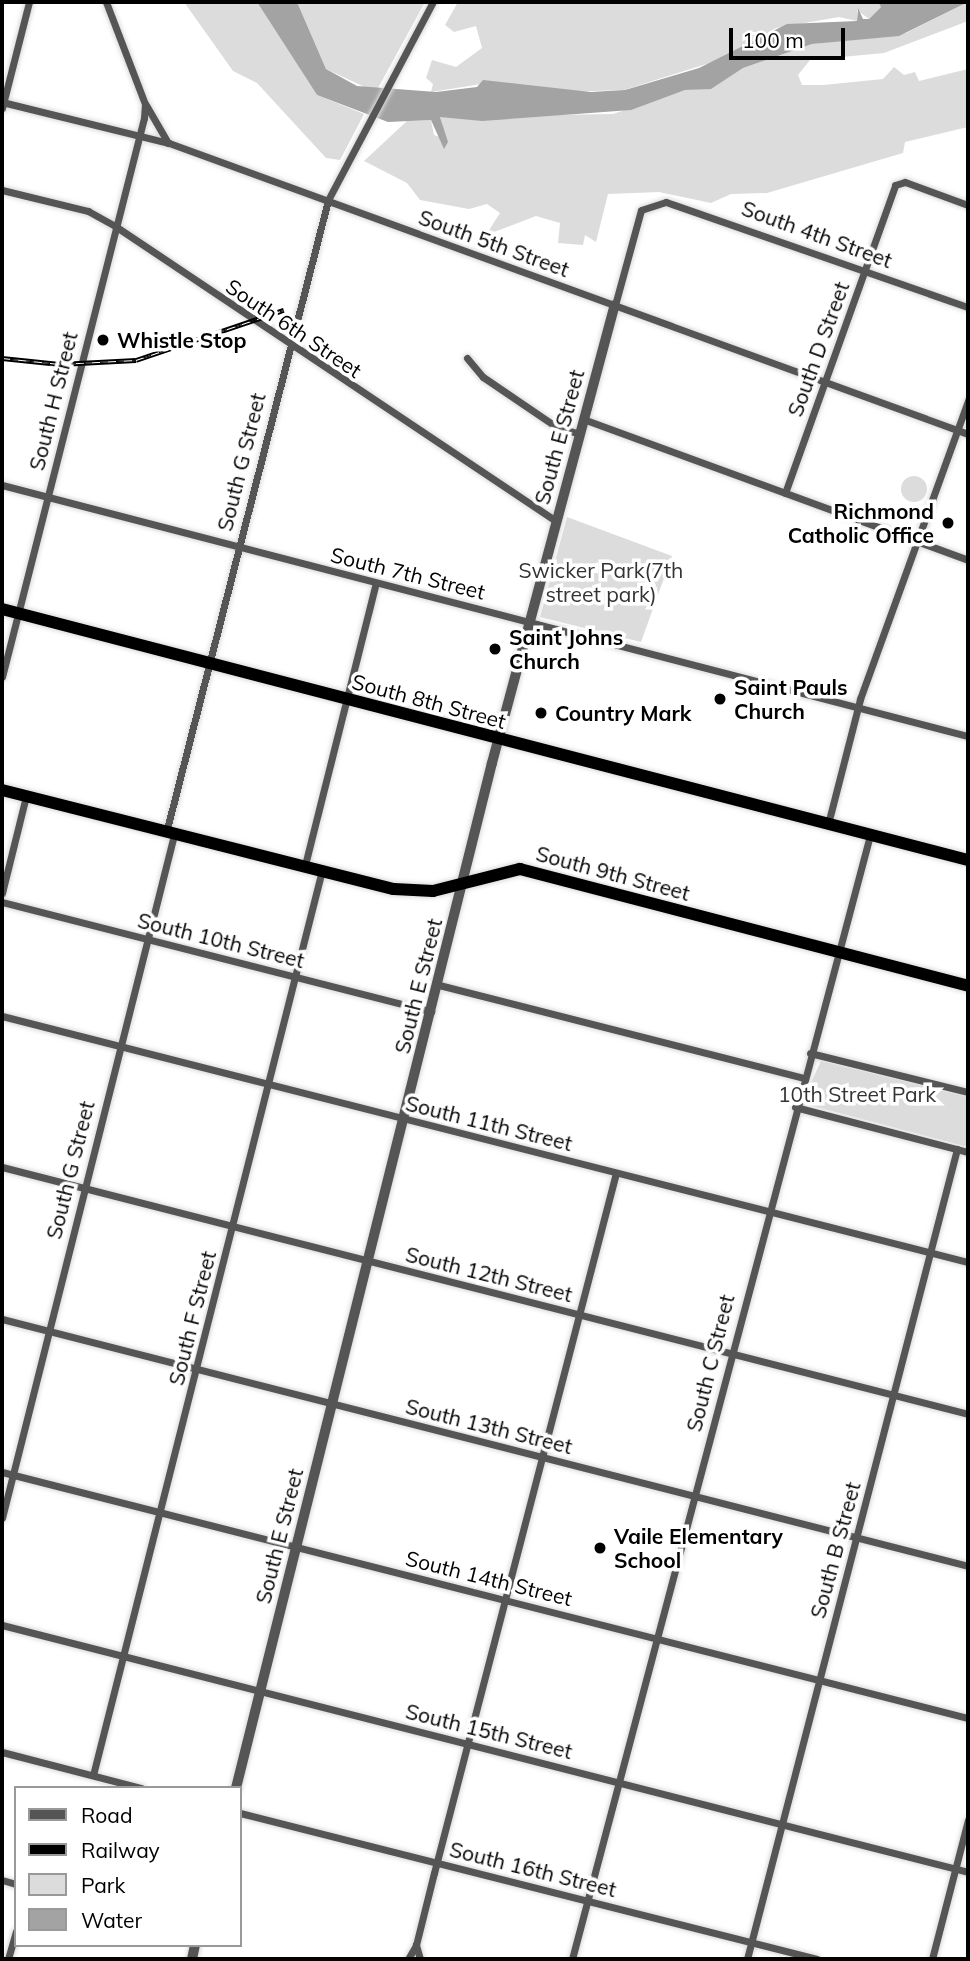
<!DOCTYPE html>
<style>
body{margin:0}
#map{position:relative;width:970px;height:1961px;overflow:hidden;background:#fff;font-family:Mulish,sans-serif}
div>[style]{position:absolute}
.green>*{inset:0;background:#dcdcdc}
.round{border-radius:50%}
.water>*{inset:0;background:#a3a3a3}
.roads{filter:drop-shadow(0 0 2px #dbdbdb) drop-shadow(0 0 2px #dbdbdb)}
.minor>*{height:7px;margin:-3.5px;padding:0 3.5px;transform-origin:3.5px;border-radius:3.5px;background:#555}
.tertiary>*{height:10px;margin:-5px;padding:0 5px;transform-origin:5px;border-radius:5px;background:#555}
.trunk>*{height:12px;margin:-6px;padding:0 6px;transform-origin:6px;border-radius:6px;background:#000}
.rail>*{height:5px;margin-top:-2.5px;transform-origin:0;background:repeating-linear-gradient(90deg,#fff 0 8px,#000 0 16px);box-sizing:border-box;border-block:2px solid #000}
.dots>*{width:19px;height:19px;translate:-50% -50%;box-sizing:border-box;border:4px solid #fff;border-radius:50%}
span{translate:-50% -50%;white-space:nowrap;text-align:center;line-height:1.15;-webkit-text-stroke:7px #fff;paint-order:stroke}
.street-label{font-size:21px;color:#000}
.poi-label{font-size:21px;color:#000;font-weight:700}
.left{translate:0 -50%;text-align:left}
.right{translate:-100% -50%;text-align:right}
.park-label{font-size:21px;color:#333}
.frame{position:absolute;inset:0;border:4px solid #000;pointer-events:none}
.legend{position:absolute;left:14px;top:1786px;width:228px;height:161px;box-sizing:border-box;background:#fff;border:2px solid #999;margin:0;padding:9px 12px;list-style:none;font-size:21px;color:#000}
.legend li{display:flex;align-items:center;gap:14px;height:35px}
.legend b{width:35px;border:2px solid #999}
.scale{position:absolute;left:729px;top:28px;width:116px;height:32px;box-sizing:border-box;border:4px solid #000;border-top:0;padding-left:9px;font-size:21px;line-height:24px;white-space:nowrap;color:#000;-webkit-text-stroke:5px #fff;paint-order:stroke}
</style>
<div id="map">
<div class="green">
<div style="clip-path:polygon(184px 2px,257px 2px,317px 95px,364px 114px,340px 160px,326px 158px,257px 83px,233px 71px)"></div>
<div style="clip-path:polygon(297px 2px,425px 2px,378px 88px,369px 89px,326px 69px)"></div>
<div style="clip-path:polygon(458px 2px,878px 2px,881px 7px,869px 19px,857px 10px,857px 21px,839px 17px,776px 28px,722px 59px,624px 90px,559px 92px,488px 83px,431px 92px,433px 84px,426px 78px,432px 60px,456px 67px,482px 48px,476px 26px,454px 32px,445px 25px)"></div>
<div style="clip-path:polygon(968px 2px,968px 21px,884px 53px,810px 60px,798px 75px,802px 85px,823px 85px,883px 79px,894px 67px,904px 75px,915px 72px,919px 81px,968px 69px,968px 127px,905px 142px,903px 153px,767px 193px,731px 194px,711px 203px,659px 192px,608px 194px,596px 242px,585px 235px,583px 245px,558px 243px,560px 223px,536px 216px,486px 235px,500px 213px,487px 204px,469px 209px,420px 200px,407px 183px,364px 161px,407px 121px,431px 120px,434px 135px,446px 139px,440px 117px,613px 114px,685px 90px,711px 88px,743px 68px,812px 44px,906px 33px)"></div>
<div class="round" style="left:901px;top:476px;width:26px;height:26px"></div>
<div style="clip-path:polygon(567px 517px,672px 556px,641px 642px,540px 617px)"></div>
<div style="clip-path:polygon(821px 1061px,968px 1097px,968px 1147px,809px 1105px,807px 1091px)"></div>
</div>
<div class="water">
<div style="clip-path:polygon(257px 2px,297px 2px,326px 69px,357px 86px,436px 92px,477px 87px,483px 80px,591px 92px,625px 90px,699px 68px,787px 24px,857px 21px,858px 8px,863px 19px,869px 19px,881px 7px,878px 2px,968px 2px,899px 36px,812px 44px,743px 68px,711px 89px,685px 90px,631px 110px,482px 121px,440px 117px,448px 142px,444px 149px,431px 120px,388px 122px,317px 95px)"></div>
</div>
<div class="roads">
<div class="minor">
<div style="left:2px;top:102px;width:172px;rotate:13.8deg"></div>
<div style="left:169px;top:143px;width:850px;rotate:20.01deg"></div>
<div style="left:146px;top:105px;width:44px;rotate:59.9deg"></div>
<div style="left:2px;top:108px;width:109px;rotate:-75.7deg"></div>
<div style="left:2px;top:190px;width:89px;rotate:13.7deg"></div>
<div style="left:88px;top:211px;width:31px;rotate:29deg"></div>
<div style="left:115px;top:226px;width:531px;rotate:33.78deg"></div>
<div style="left:615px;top:305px;width:98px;rotate:-74.7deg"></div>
<div style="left:641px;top:210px;width:26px;rotate:-18deg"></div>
<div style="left:666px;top:202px;width:320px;rotate:19.2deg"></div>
<div style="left:467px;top:358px;width:25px;rotate:50deg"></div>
<div style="left:483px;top:377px;width:87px;rotate:34.2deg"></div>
<div style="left:555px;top:426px;width:25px;rotate:18deg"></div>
<div style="left:583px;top:419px;width:410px;rotate:20.1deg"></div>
<div style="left:2px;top:485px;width:998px;rotate:14.57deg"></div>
<div style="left:785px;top:493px;width:327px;rotate:-70.3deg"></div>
<div style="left:895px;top:185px;width:10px;rotate:-17deg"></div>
<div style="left:905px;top:182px;width:67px;rotate:20.1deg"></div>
<div style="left:2px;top:677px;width:577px;rotate:-75.75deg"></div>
<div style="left:144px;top:118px;width:14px;rotate:-86deg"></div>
<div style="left:145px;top:104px;width:109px;rotate:-110.9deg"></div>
<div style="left:828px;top:824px;width:129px;rotate:-75.6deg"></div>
<div style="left:860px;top:699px;width:318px;rotate:-70.1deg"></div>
<div style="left:167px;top:829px;width:649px;rotate:-75.64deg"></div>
<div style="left:328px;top:200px;width:224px;rotate:-62.1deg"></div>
<div style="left:305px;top:865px;width:291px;rotate:-75.9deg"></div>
<div style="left:2px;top:893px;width:100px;rotate:-76.1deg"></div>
<div style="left:2px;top:902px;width:443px;rotate:14.3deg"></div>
<div style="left:439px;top:985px;width:376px;rotate:14.3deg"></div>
<div style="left:2px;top:1016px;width:997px;rotate:14.29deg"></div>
<div style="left:810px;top:1053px;width:163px;rotate:13.9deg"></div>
<div style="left:795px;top:1107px;width:179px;rotate:14.6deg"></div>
<div style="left:2px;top:1167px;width:997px;rotate:14.34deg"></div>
<div style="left:2px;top:1319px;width:997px;rotate:14.34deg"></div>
<div style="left:2px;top:1472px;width:997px;rotate:14.29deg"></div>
<div style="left:2px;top:1518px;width:708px;rotate:-75.87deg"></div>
<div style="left:2px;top:1625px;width:997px;rotate:14.34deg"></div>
<div style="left:2px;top:1752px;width:144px;rotate:14.5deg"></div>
<div style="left:93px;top:1775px;width:934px;rotate:-75.8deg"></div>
<div style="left:240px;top:1813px;width:595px;rotate:14.2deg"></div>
<div style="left:2px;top:1880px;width:15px;rotate:16deg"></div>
<div style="left:8px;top:1959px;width:29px;rotate:-74deg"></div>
<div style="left:408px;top:1959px;width:16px;rotate:-60deg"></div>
<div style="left:420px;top:1959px;width:15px;rotate:-106deg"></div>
<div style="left:416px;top:1945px;width:74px;rotate:-76deg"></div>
<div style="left:434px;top:1873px;width:723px;rotate:-75.43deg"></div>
<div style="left:572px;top:1959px;width:1163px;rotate:-75.15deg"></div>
<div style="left:747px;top:1959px;width:837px;rotate:-75.47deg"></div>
<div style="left:932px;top:1959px;width:144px;rotate:-75.5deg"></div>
</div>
<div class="tertiary">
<div style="left:236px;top:1788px;width:1056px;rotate:-75.98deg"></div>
<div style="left:492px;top:763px;width:474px;rotate:-75deg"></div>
<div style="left:192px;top:1959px;width:14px;rotate:-78deg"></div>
</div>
<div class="trunk">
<div style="left:2px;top:609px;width:998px;rotate:14.57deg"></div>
<div style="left:2px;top:790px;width:404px;rotate:14.2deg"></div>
<div style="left:394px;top:889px;width:39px;rotate:3deg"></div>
<div style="left:433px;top:891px;width:90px;rotate:-14.2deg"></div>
<div style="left:520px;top:869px;width:463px;rotate:14.6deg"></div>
</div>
</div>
<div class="rail">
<div style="left:2px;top:358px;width:58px;rotate:5.9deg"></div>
<div style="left:60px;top:364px;width:76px;rotate:-3deg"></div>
<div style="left:136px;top:360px;width:156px;rotate:-18.7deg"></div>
</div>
<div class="dots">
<div style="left:103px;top:340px;background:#000"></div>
<div style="left:948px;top:523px;background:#000"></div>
<div style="left:495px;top:649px;background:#000"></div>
<div style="left:720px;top:699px;background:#000"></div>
<div style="left:541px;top:713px;background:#000"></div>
<div style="left:600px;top:1548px;background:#000"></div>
</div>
<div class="street-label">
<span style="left:817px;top:234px;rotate:20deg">South 4th Street</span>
<span style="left:494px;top:243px;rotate:20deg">South 5th Street</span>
<span style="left:294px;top:328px;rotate:34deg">South 6th Street</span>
<span style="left:818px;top:349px;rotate:-70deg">South D Street</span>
<span style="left:53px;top:401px;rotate:-76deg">South H Street</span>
<span style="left:559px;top:437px;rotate:-75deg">South E Street</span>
<span style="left:241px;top:462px;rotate:-76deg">South G Street</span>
<span style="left:408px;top:573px;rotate:14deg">South 7th Street</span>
<span style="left:429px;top:701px;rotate:15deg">South 8th Street</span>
<span style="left:613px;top:873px;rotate:15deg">South 9th Street</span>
<span style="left:221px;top:940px;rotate:14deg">South 10th Street</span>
<span style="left:418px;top:986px;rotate:-76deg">South E Street</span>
<span style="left:489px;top:1123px;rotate:14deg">South 11th Street</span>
<span style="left:70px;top:1170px;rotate:-76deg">South G Street</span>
<span style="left:489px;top:1274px;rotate:14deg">South 12th Street</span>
<span style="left:192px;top:1318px;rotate:-76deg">South F Street</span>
<span style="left:710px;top:1363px;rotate:-76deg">South C Street</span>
<span style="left:489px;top:1426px;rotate:14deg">South 13th Street</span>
<span style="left:279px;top:1536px;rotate:-76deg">South E Street</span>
<span style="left:835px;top:1550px;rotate:-75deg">South B Street</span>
<span style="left:489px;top:1578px;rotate:14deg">South 14th Street</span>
<span style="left:489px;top:1731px;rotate:14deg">South 15th Street</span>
<span style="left:533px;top:1869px;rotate:14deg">South 16th Street</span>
</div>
<div class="poi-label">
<span class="left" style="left:117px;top:340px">Whistle Stop</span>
<span class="right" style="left:934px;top:523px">Richmond<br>Catholic Office</span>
<span class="left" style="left:509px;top:649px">Saint Johns<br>Church</span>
<span class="left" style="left:734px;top:699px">Saint Pauls<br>Church</span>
<span class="left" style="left:555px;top:713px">Country Mark</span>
<span class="left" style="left:614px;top:1548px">Vaile Elementary<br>School</span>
</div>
<div class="park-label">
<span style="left:601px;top:582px">Swicker Park(7th<br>street park)</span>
<span style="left:857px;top:1094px">10th Street Park</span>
</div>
<div class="frame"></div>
<ul class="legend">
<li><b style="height:9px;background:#555"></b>Road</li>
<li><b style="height:9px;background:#000"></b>Railway</li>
<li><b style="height:19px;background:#dcdcdc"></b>Park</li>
<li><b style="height:19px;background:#a3a3a3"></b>Water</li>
</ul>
<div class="scale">100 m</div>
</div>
